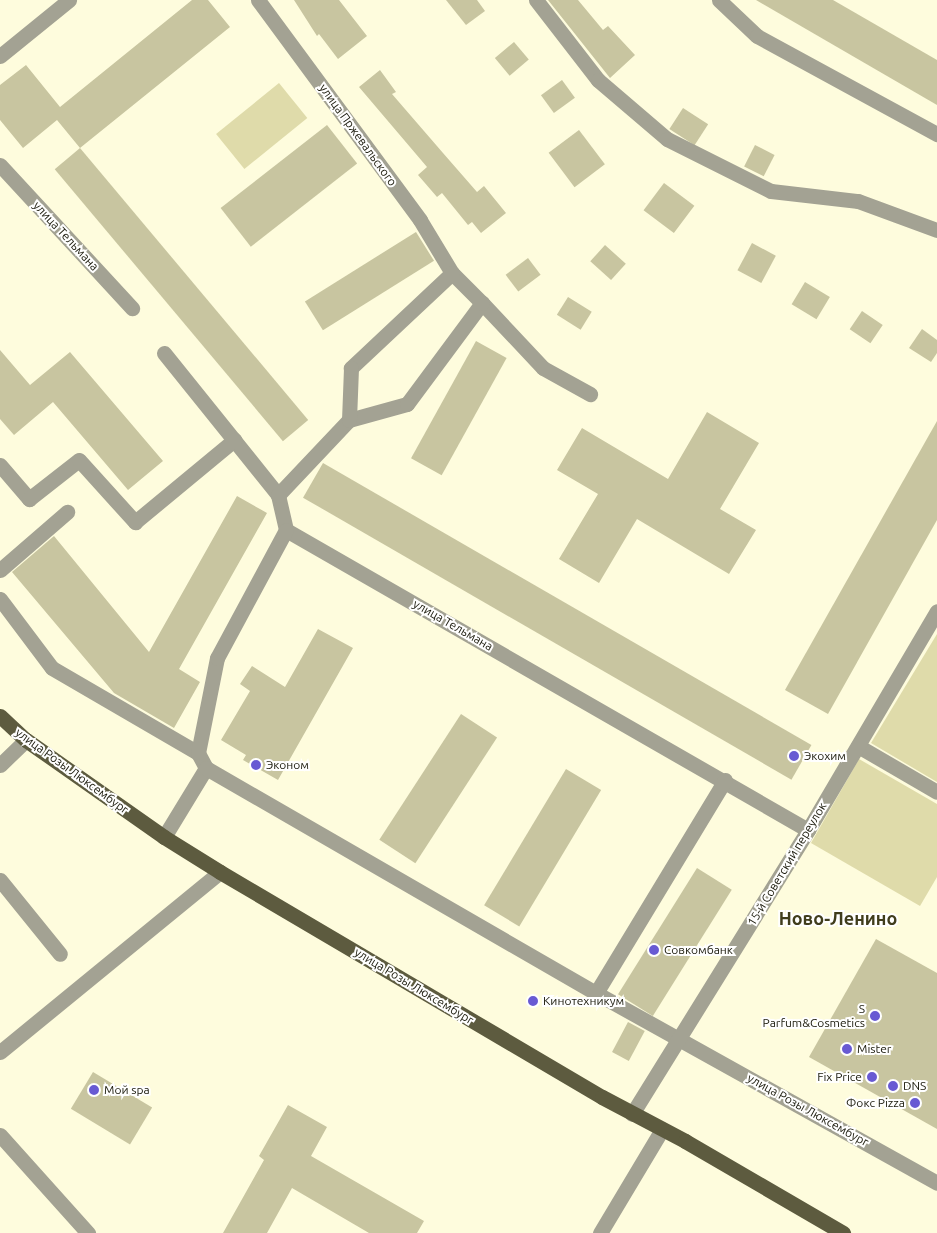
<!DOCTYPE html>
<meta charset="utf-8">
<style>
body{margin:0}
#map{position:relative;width:937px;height:1233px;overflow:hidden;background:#fefcdd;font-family:Ubuntu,sans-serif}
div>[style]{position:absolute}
.green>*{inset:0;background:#dfdbaa;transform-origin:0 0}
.building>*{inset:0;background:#c8c5a0;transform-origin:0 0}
.minor>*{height:15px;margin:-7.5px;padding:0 7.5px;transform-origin:7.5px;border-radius:7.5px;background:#a3a293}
.major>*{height:15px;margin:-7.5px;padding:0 7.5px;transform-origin:7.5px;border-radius:7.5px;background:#5d5b3f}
.dots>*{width:14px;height:14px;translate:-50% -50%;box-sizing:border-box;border:2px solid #fff;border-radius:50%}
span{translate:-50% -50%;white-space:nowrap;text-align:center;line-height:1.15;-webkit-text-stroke:4px #fff;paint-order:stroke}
.street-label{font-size:12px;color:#19180a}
.poi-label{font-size:12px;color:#19180a}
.left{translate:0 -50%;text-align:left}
.right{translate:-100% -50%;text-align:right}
.district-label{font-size:18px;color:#403d1c;font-weight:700}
</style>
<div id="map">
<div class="green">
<div style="left:279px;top:83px;width:45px;height:81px;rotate:51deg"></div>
<div style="clip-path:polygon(937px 634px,937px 782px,871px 743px)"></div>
<div style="clip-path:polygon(859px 759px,937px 804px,937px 877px,920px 906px,811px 843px)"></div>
</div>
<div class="building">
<div style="clip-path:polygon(192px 0,208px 0,230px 27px,80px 148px,57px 120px,23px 148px,0 120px,0 85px,26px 65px,60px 107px)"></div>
<div style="clip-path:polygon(294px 0,339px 0,367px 36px,338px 59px,319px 34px,317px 36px)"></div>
<div style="clip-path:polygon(446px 0,477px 0,485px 11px,466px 25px)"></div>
<div style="clip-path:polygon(548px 0,578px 0,603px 30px,608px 26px,635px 55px,610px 78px)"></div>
<div style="clip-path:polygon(756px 0,833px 0,937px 60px,937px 105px)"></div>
<div style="left:514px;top:42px;width:23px;height:25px;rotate:50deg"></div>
<div style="clip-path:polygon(380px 70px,396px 92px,392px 94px,443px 153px,477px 192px,484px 186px,506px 213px,481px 233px,472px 222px,468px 225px,442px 193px,437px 197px,418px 175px,427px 167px,359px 87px)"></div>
<div style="left:562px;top:80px;width:22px;height:26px;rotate:54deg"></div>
<div style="left:683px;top:108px;width:30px;height:25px;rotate:33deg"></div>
<div style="left:327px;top:125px;width:49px;height:135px;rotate:52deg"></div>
<div style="left:579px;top:130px;width:43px;height:38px;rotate:53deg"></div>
<div style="left:755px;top:145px;width:22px;height:24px;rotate:27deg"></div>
<div style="left:80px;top:148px;width:355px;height:33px;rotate:50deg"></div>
<div style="left:664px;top:183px;width:38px;height:34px;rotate:37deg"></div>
<div style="left:416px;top:232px;width:34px;height:131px;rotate:58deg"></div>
<div style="left:752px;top:243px;width:27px;height:31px;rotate:28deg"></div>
<div style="left:605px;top:245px;width:28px;height:22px;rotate:42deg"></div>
<div style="left:528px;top:258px;width:21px;height:28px;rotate:53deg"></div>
<div style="left:805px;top:282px;width:29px;height:26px;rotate:31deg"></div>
<div style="left:568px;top:297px;width:28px;height:21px;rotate:32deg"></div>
<div style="left:862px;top:311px;width:25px;height:22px;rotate:34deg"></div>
<div style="clip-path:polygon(922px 329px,937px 340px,937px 353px,931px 362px,909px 348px)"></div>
<div style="left:476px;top:341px;width:35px;height:134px;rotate:29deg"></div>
<div style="clip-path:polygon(0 350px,30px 385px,70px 352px,163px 461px,128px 490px,53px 402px,14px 435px,0 419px)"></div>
<div style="clip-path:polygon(707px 412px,759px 443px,720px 509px,756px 530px,729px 574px,637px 519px,599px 583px,559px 559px,598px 494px,557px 470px,582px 428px,668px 479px)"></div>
<div style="clip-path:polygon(937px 421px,937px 520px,828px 714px,785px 690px)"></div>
<div style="left:323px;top:463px;width:564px;height:40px;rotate:30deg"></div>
<div style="clip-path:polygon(237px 496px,267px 513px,179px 669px,200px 682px,174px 728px,114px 693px,12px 572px,54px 536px,149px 652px)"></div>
<div style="clip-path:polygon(318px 629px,353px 648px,278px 780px,243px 760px,246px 755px,221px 740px,250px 691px,240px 684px,252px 666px,285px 687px)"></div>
<div style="left:461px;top:714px;width:43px;height:150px;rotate:33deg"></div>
<div style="left:566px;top:769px;width:41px;height:159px;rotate:31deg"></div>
<div style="left:697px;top:868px;width:41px;height:149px;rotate:32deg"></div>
<div style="clip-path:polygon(876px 939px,937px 973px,937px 1129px,809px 1057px)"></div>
<div style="left:628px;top:1022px;width:19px;height:34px;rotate:28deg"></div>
<div style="left:93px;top:1072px;width:69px;height:43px;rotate:31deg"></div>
<div style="clip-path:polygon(288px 1105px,327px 1127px,311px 1156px,424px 1221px,417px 1233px,369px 1233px,292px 1188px,267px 1233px,223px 1233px,264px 1160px,259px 1156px)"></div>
</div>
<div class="minor">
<div style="left:258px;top:0;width:273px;rotate:53.6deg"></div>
<div style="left:420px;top:220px;width:62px;rotate:58.9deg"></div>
<div style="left:536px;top:0;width:101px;rotate:52.2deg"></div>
<div style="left:598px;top:80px;width:91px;rotate:40.5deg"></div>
<div style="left:667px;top:139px;width:116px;rotate:26.6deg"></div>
<div style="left:771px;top:191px;width:88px;rotate:6.6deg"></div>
<div style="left:858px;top:201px;width:84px;rotate:20.2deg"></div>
<div style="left:719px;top:0;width:52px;rotate:43.5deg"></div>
<div style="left:757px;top:36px;width:205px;rotate:28.6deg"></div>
<div style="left:0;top:56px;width:89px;rotate:-39.1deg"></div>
<div style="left:0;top:165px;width:195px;rotate:47.3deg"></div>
<div style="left:482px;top:303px;width:89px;rotate:46.8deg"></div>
<div style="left:543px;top:368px;width:54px;rotate:29deg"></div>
<div style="left:164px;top:353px;width:182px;rotate:51.2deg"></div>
<div style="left:278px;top:495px;width:36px;rotate:77deg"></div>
<div style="left:286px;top:530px;width:602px;rotate:29.89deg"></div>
<div style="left:0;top:465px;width:45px;rotate:49.5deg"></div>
<div style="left:29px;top:499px;width:63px;rotate:-38deg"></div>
<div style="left:79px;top:460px;width:84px;rotate:47.9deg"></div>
<div style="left:135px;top:522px;width:129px;rotate:-39.6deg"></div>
<div style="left:278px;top:495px;width:103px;rotate:-46.6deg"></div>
<div style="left:349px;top:420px;width:60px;rotate:-15.4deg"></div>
<div style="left:407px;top:404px;width:126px;rotate:-53.4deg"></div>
<div style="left:482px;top:303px;width:42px;rotate:-135deg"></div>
<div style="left:452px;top:273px;width:139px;rotate:136.8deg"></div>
<div style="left:351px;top:368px;width:52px;rotate:92.2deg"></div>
<div style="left:0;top:570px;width:89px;rotate:-40.9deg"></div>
<div style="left:0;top:599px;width:86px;rotate:53deg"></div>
<div style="left:52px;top:668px;width:169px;rotate:30.2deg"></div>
<div style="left:858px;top:746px;width:91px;rotate:30.2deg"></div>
<div style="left:0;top:765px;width:36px;rotate:-44deg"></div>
<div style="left:206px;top:768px;width:17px;rotate:-118deg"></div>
<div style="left:198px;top:753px;width:97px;rotate:-78.7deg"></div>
<div style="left:217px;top:658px;width:145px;rotate:-61.7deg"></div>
<div style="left:164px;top:837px;width:81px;rotate:-58.7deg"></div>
<div style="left:206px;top:768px;width:450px;rotate:30deg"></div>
<div style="left:596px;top:993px;width:390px;rotate:29.1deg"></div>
<div style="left:0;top:880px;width:95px;rotate:51deg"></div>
<div style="left:596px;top:993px;width:249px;rotate:-58.8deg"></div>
<div style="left:0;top:1052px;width:284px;rotate:-39.3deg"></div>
<div style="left:632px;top:1114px;width:334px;rotate:-58.2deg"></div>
<div style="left:808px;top:830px;width:254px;rotate:-59.5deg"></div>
<div style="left:0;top:1135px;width:132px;rotate:48.1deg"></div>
<div style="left:600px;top:1233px;width:119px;rotate:-59.1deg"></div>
</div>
<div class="major">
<div style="left:0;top:716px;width:35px;rotate:43deg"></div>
<div style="left:26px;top:740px;width:169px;rotate:35.1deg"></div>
<div style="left:164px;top:837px;width:66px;rotate:32deg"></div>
<div style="left:220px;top:872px;width:443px;rotate:30.5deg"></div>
<div style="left:602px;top:1097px;width:94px;rotate:27.9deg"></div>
<div style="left:685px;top:1141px;width:183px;rotate:30.2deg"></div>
</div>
<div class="dots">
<div style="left:794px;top:756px;background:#685ad3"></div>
<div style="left:256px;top:765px;background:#685ad3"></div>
<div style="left:654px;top:950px;background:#685ad3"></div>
<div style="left:533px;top:1001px;background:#685ad3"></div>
<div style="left:875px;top:1016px;background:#685ad3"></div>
<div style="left:847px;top:1049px;background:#685ad3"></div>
<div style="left:872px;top:1077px;background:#685ad3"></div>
<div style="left:893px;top:1086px;background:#685ad3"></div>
<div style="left:94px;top:1090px;background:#685ad3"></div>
<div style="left:915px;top:1103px;background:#685ad3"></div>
</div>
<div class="street-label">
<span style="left:358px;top:135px;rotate:54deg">улица Пржевальского</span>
<span style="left:66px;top:236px;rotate:47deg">улица Тельмана</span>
<span style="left:453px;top:625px;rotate:30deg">улица Тельмана</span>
<span style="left:72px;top:771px;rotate:36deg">улица Розы Люксембург</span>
<span style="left:787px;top:864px;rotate:-59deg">15-й Советский переулок</span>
<span style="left:414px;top:986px;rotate:31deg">улица Розы Люксембург</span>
<span style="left:808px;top:1110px;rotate:29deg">улица Розы Люксембург</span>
</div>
<div class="poi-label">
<span class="left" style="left:804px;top:756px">Экохим</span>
<span class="left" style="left:266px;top:765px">Эконом</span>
<span class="left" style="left:664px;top:950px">Совкомбанк</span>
<span class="left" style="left:543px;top:1001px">Кинотехникум</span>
<span class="right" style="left:865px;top:1016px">S<br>Parfum&amp;Cosmetics</span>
<span class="left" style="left:857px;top:1049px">Mister</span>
<span class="right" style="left:862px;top:1077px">Fix Price</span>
<span class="left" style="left:903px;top:1086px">DNS</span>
<span class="left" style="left:104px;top:1090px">Мой spa</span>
<span class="right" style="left:905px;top:1103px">Фокс Pizza</span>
</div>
<div class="district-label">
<span style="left:838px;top:918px">Ново-Ленино</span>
</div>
</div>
